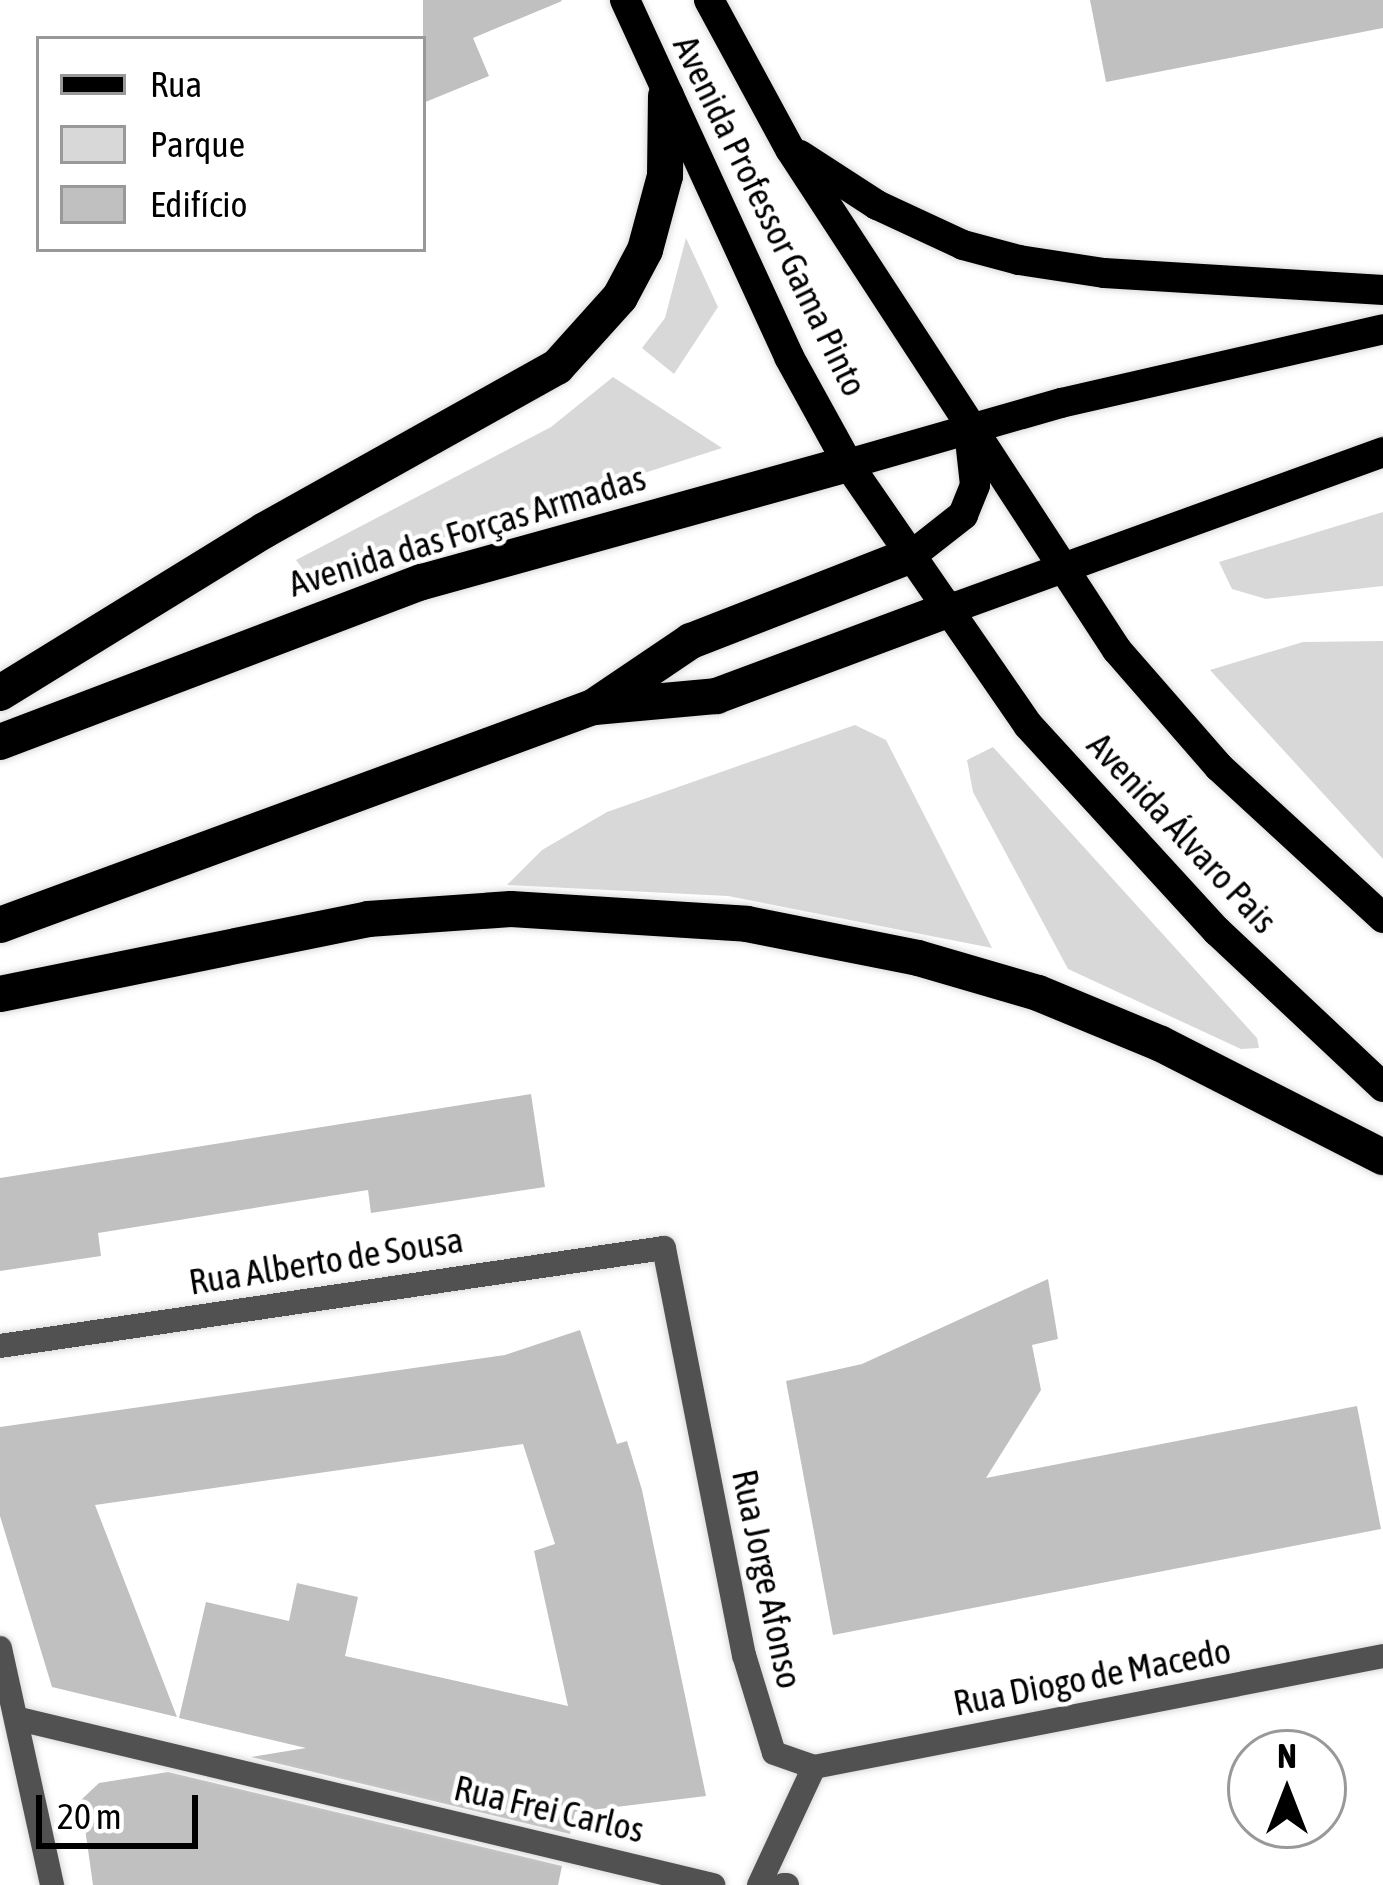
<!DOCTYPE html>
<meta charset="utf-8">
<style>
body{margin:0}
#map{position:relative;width:1383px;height:1885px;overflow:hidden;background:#fff;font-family:"Asap Condensed",sans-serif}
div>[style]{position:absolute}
.green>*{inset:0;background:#d8d8d8}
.building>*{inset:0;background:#c0c0c0}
.roads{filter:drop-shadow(0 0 3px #dbdbdb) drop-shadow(0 0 3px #dbdbdb)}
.street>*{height:24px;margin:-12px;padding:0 12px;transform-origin:12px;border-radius:12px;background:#515151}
.primary>*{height:30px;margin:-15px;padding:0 15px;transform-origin:15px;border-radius:15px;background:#000}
.highway>*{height:36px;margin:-18px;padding:0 18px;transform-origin:18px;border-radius:18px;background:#000}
span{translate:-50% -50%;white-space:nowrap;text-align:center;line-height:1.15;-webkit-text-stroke:9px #fff;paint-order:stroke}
.street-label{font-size:36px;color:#000}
.legend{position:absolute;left:36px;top:36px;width:390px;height:216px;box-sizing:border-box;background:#fff;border:3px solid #999;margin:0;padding:15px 21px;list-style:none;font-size:36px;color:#000}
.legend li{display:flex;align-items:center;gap:24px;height:60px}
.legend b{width:60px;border:3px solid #999}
.north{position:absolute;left:1227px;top:1729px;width:120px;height:120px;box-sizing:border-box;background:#fff;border:3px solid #999;border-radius:50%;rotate:0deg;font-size:33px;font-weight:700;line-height:48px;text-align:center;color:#000}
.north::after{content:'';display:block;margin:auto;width:42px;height:54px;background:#000;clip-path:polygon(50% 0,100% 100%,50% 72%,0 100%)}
.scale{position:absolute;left:36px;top:1795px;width:162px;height:54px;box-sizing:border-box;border:6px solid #000;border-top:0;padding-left:15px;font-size:36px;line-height:42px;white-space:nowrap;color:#000;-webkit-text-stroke:9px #fff;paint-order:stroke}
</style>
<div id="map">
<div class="green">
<div style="clip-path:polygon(686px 238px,718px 307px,674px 374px,642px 348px,665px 318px)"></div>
<div style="clip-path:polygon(613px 377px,722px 448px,311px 580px,296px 560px,551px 427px)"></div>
<div style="clip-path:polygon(1383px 512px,1383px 586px,1266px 599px,1232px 589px,1219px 562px)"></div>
<div style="clip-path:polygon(1383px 641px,1383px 859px,1210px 670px,1303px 642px)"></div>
<div style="clip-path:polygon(855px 725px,886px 740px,992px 948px,728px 896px,507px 885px,542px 850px,607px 812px)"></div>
<div style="clip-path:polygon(993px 747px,1257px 1038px,1259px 1048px,1241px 1049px,1068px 969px,973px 792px,967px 760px)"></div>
</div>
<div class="building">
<div style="clip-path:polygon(423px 0,561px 0,562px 1px,473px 38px,489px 76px,423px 103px)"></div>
<div style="clip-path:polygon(1090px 0,1383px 0,1383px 28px,1106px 82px)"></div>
<div style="clip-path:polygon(531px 1094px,545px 1187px,371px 1213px,368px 1190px,260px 1207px,98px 1233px,101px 1256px,0 1271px,0 1178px)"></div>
<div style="clip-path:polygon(1048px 1279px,1058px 1339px,1032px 1345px,1041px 1390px,986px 1478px,1357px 1406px,1381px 1529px,833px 1635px,786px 1381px,862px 1364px)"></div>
<div style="clip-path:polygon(580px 1330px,617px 1444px,627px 1441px,642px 1490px,706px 1796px,575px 1812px,570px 1834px,251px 1757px,306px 1748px,179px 1718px,206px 1602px,289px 1621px,297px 1583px,358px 1597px,345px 1656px,568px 1706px,534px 1551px,555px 1544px,523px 1444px,95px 1505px,177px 1717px,52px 1687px,0 1516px,0 1427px,505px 1355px)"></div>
<div style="clip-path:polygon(168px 1772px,562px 1866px,558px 1885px,93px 1885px,81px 1800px,99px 1783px)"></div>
</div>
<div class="roads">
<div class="street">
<div style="left:0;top:1346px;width:671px;rotate:-8.4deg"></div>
<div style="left:664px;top:1248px;width:415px;rotate:78.9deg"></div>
<div style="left:744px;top:1655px;width:102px;rotate:73deg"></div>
<div style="left:774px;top:1753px;width:42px;rotate:19.3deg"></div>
<div style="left:814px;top:1767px;width:580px;rotate:-11.04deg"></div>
<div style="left:0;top:1648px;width:243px;rotate:77.6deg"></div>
<div style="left:19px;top:1719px;width:714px;rotate:13.45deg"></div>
<div style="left:759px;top:1885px;width:130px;rotate:-65deg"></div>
<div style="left:783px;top:1885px;width:4px"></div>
</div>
<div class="primary">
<div style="left:625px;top:0;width:393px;rotate:65.3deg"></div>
<div style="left:789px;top:357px;width:122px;rotate:61.1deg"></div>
<div style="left:848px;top:464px;width:317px;rotate:55.4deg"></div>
<div style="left:1028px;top:725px;width:280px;rotate:47.5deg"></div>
<div style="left:1217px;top:931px;width:228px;rotate:43.2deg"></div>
<div style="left:709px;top:0;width:170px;rotate:61.5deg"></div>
<div style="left:790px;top:149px;width:598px;rotate:56.87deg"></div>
<div style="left:1117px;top:650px;width:155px;rotate:48.9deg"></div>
<div style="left:1219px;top:767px;width:223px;rotate:42.6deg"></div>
<div style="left:800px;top:155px;width:92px;rotate:33deg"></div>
<div style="left:877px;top:205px;width:95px;rotate:24.9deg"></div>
<div style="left:963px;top:245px;width:58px;rotate:15deg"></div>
<div style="left:1019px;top:260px;width:86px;rotate:8.7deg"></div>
<div style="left:1104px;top:273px;width:280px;rotate:3.5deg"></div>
<div style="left:848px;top:464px;width:222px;rotate:-16deg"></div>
<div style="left:1061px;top:403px;width:330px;rotate:-12.9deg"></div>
<div style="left:912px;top:555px;width:65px;rotate:-38.1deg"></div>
<div style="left:963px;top:515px;width:32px;rotate:-68deg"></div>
<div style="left:975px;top:485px;width:45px;rotate:-96.3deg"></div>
<div style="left:950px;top:609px;width:461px;rotate:-19.9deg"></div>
</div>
<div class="highway">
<div style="left:0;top:693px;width:311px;rotate:-31.6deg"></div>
<div style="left:265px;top:530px;width:334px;rotate:-29.2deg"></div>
<div style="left:557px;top:367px;width:94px;rotate:-48deg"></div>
<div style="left:620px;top:297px;width:53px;rotate:-62deg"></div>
<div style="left:645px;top:250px;width:77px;rotate:-74.9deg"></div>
<div style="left:665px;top:176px;width:80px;rotate:-89.3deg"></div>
<div style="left:596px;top:707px;width:121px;rotate:-5.2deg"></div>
<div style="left:716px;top:696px;width:250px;rotate:-20.4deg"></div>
<div style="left:0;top:742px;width:451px;rotate:-20.8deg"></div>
<div style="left:422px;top:582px;width:442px;rotate:-15.5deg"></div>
<div style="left:0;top:925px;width:632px;rotate:-20.18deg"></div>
<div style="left:593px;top:707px;width:118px;rotate:-34deg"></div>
<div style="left:691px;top:641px;width:237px;rotate:-21.3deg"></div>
<div style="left:0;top:994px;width:376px;rotate:-11.5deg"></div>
<div style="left:368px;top:919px;width:143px;rotate:-4deg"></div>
<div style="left:511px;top:909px;width:236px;rotate:3.6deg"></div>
<div style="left:747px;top:924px;width:174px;rotate:11.2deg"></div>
<div style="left:918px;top:958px;width:125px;rotate:16.3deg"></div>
<div style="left:1038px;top:993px;width:133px;rotate:22.5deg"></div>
<div style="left:1161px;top:1044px;width:249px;rotate:27deg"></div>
</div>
</div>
<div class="street-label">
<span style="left:770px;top:216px;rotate:64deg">Avenida Professor Gama Pinto</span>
<span style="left:467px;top:531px;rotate:-17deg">Avenida das Forças Armadas</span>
<span style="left:1182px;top:833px;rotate:47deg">Avenida Álvaro Pais</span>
<span style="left:326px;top:1261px;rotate:-9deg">Rua Alberto de Sousa</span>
<span style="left:767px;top:1579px;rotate:78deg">Rua Jorge Afonso</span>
<span style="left:1092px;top:1677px;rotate:-11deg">Rua Diogo de Macedo</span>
<span style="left:549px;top:1809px;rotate:13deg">Rua Frei Carlos</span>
</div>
<ul class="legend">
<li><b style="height:15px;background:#000"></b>Rua</li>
<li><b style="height:33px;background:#d8d8d8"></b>Parque</li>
<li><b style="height:33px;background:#c0c0c0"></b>Edifício</li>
</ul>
<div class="north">N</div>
<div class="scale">20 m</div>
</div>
